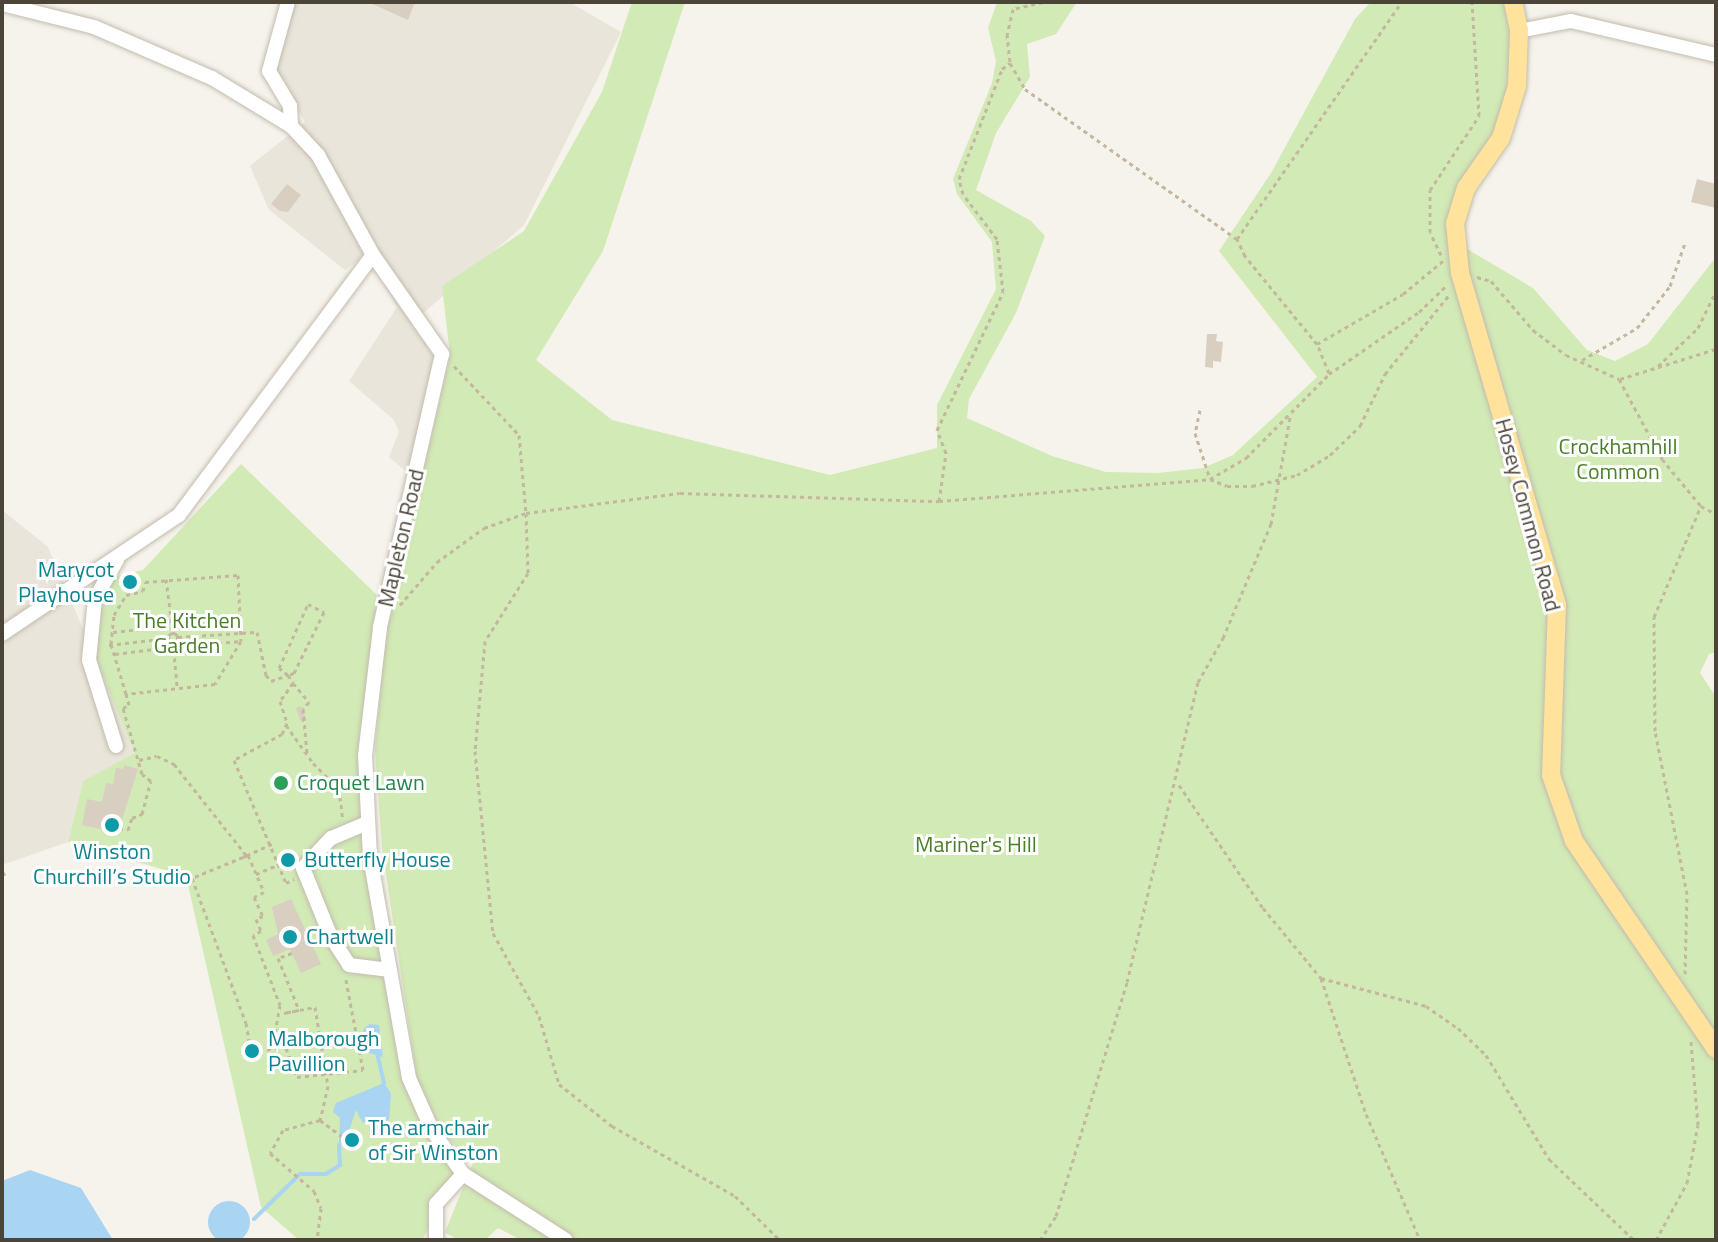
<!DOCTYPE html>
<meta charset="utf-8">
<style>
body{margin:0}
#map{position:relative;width:1718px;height:1242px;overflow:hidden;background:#f6f3ec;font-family:"Titillium Web",sans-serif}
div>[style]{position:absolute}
.residential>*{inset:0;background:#eae5da}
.green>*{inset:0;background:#d2eab5}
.water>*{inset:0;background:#a9d4f2}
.round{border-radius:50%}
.stream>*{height:4px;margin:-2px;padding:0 2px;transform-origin:2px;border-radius:2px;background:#a9d4f2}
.building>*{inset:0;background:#d8cfc1;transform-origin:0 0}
.path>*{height:3px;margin-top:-1.5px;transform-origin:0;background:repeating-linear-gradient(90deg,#c4b79f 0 4px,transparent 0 8px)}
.path>.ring{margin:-1.5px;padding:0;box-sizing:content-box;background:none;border:3px solid #c4b79f;border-radius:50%}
.roads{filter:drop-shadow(0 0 2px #c2bbae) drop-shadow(0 0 2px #c2bbae)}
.minor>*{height:14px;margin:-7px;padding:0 7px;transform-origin:7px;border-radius:7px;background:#fff}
.major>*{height:18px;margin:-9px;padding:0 9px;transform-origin:9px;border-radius:9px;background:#ffe39c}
.dots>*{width:22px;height:22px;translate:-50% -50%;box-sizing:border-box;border:4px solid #fff;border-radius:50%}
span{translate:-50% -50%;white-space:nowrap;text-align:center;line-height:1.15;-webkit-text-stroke:6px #fff;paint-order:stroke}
.park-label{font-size:22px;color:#4a7f2a}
.street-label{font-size:22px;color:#4b4439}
.culture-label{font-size:22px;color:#0d838f}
.right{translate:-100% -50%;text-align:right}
.left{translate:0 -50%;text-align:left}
.leisure-label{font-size:22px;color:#27864d}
.frame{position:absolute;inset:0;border:4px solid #4b4439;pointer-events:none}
</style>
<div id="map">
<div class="residential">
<div style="clip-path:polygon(293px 2px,569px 2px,621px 32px,524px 225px,411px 324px,434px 356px,409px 474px,389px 457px,399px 432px,394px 420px,349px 381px,397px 307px,367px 254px,345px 270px,269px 210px,250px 166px,305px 122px,274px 68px)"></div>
<div style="clip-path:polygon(2px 510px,48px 547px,136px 753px,83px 781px,68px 842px,2px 865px)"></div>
</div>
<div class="green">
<div style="clip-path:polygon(632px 2px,685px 2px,603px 251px,536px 360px,612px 420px,830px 475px,937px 448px,937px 405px,996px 289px,992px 242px,957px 194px,953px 179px,992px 83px,996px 61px,988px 28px,997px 2px,1077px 2px,1056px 34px,1027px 44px,1030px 77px,996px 133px,976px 190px,1031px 221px,1045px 236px,1016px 313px,969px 399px,967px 418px,1052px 456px,1106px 472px,1158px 473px,1203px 468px,1233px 455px,1317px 377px,1219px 251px,1271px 173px,1355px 19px,1371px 2px,1515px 2px,1515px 85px,1460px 213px,1462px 246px,1533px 288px,1587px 350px,1615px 361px,1648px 344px,1716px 257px,1716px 652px,1709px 654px,1700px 673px,1716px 697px,1716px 1240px,521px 1240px,498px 1228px,485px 1240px,458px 1240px,445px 1232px,473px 1163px,442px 1132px,417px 1080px,382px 848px,375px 750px,385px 639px,450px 355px,442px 286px,524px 231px,602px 92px)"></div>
<div style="clip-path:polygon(241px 464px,377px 595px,363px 738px,361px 824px,404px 1082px,458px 1177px,422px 1240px,299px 1240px,261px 1207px,186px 876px,68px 842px,83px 781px,135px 753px,93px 653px,101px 590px,110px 578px,143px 570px)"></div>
</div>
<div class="water">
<div style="clip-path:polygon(369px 1024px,379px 1025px,383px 1057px,369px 1053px,363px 1030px)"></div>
<div style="clip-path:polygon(384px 1083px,391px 1093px,389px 1120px,380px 1125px,362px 1122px,356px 1110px,345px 1143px,339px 1145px,340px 1118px,333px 1112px,336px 1103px)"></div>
<div style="clip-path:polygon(30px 1170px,81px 1188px,113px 1240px,2px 1240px,2px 1181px)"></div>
<div class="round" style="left:208px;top:1201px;width:42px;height:42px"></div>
</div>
<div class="stream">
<div style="left:378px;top:1057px;width:27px;rotate:77deg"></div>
<div style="left:254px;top:1219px;width:64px;rotate:-44.4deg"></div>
<div style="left:300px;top:1174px;width:26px"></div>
<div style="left:326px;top:1174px;width:17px;rotate:-33deg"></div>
<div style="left:340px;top:1165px;width:20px;rotate:-93deg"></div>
</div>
<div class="building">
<div style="clip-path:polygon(368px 2px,415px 2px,408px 20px)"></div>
<div style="clip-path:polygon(1697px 179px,1716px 184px,1716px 208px,1691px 202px)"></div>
<div style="clip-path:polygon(287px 184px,301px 195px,288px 212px,280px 211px,271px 204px)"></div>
<div style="clip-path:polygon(1207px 334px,1217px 334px,1216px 341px,1223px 342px,1221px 362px,1213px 361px,1213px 368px,1205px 367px)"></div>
<div style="clip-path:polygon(301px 706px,307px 720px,301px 722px,296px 708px)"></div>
<div style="clip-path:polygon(124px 765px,138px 769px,118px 833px,82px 825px,87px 799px,102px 802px,106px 783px,113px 784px,116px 768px,123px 769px)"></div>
<div style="clip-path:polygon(291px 855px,294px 861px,286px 865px,283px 858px)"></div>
<div style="clip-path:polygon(291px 899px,321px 964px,301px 973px,290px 949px,273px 956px,266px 940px,278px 934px,272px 907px)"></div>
<div style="left:257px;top:1044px;width:11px;height:11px;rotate:80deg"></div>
</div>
<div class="path">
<div style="left:1043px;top:2px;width:31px;rotate:167deg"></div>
<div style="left:1013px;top:9px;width:26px;rotate:103deg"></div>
<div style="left:1007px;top:34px;width:29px;rotate:84deg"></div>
<div style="left:1010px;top:63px;width:30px;rotate:60deg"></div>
<div style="left:1025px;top:89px;width:260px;rotate:35.3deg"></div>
<div style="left:1441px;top:255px;width:25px;rotate:-116deg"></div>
<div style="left:1430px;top:232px;width:42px;rotate:-90deg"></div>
<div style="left:1430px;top:190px;width:89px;rotate:-56.5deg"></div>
<div style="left:1479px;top:116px;width:114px;rotate:-93.5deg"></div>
<div style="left:1477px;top:277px;width:15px;rotate:16deg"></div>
<div style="left:1491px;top:281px;width:65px;rotate:49.4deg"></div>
<div style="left:1533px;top:330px;width:41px;rotate:37.1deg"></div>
<div style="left:1566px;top:355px;width:58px;rotate:24.4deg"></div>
<div style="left:1619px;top:379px;width:91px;rotate:61.7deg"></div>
<div style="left:1662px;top:459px;width:61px;rotate:50.3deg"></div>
<div style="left:1701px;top:506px;width:17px;rotate:28deg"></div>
<div style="left:1317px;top:344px;width:99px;rotate:-30.2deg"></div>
<div style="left:1403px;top:294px;width:53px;rotate:-39.7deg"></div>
<div style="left:1582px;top:360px;width:64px;rotate:-30.2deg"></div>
<div style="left:1637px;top:328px;width:53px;rotate:-51.8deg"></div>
<div style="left:1670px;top:286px;width:46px;rotate:-70.8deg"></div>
<div style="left:454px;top:366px;width:95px;rotate:46.7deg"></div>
<div style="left:519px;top:435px;width:78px;rotate:84.9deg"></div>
<div style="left:526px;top:513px;width:60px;rotate:88.1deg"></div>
<div style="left:528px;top:573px;width:80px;rotate:122.3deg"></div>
<div style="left:485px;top:641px;width:110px;rotate:95.2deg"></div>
<div style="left:475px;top:751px;width:183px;rotate:84.4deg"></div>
<div style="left:493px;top:933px;width:95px;rotate:61deg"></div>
<div style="left:539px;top:1016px;width:71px;rotate:73.6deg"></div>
<div style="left:559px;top:1084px;width:68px;rotate:38.4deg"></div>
<div style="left:612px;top:1126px;width:142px;rotate:29.6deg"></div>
<div style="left:735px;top:1196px;width:63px;rotate:44.4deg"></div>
<div style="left:1658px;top:366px;width:55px;rotate:-43.5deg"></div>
<div style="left:1698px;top:328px;width:41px;rotate:-64.1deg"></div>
<div style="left:1329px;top:373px;width:31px;rotate:-112deg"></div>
<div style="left:1317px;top:344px;width:114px;rotate:-129.3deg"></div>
<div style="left:1245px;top:256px;width:19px;rotate:-115deg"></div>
<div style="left:1237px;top:239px;width:289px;rotate:-55.2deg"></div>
<div style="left:1620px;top:379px;width:101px;rotate:-17.4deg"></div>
<div style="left:1200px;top:410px;width:24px;rotate:102deg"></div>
<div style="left:1195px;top:433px;width:48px;rotate:71.9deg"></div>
<div style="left:1210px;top:479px;width:18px;rotate:22deg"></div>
<div style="left:1227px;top:486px;width:25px"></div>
<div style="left:1252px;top:486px;width:46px;rotate:-13.7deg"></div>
<div style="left:1297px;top:475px;width:39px;rotate:-31deg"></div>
<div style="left:1330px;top:455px;width:42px;rotate:-44deg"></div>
<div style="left:1360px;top:426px;width:58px;rotate:-64.3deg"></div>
<div style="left:1385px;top:374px;width:102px;rotate:-51deg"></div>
<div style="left:939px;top:501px;width:49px;rotate:-81.7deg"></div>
<div style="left:946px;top:453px;width:25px;rotate:-111deg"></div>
<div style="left:937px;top:430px;width:153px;rotate:-64.4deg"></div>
<div style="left:1003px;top:292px;width:53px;rotate:-96.5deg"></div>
<div style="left:997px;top:239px;width:56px;rotate:-127.1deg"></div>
<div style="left:963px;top:194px;width:16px;rotate:-105deg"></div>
<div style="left:959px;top:179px;width:118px;rotate:-68.6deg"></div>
<div style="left:1002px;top:69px;width:10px;rotate:-37deg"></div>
<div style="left:238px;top:575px;width:66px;rotate:87.4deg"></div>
<div style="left:241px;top:641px;width:50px;rotate:121.2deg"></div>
<div style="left:215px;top:684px;width:90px;rotate:173.6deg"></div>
<div style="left:126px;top:694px;width:52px;rotate:-106.7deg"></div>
<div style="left:111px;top:644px;width:29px;rotate:-84deg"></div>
<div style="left:114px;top:615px;width:23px;rotate:-59deg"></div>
<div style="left:126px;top:595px;width:17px;rotate:-13deg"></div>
<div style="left:143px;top:591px;width:9px;rotate:-77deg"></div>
<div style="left:145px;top:582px;width:93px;rotate:-4.3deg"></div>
<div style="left:166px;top:579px;width:54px;rotate:82.6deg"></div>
<div style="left:308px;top:604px;width:18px;rotate:27deg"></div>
<div style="left:324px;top:612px;width:68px;rotate:116.2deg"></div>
<div style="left:294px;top:673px;width:6px;rotate:162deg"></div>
<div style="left:288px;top:675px;width:11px;rotate:-142deg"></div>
<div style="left:279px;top:668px;width:70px;rotate:-65.6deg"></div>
<div style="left:400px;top:605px;width:57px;rotate:-49.3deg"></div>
<div style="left:437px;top:562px;width:58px;rotate:-35.9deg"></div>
<div style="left:484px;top:528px;width:45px;rotate:-19.7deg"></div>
<div style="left:526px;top:513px;width:155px;rotate:-7.4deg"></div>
<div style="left:680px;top:493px;width:259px;rotate:1.8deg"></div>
<div style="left:939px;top:501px;width:272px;rotate:-4.6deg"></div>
<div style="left:1210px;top:479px;width:42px;rotate:-30.3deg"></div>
<div style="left:1246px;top:458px;width:118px;rotate:-45.3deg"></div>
<div style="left:1329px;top:374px;width:109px;rotate:-34.6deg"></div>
<div style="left:1419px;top:312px;width:37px;rotate:-44deg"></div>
<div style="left:113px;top:632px;width:46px;rotate:-6.2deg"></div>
<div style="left:159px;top:627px;width:14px;rotate:-30deg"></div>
<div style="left:171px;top:620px;width:14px;rotate:21deg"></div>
<div style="left:184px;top:625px;width:57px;rotate:-5deg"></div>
<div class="ring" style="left:168.5px;top:633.5px;width:6px;height:6px"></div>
<div style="left:178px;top:637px;width:79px;rotate:-3.6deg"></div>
<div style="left:257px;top:632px;width:44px;rotate:78.2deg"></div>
<div style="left:266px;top:675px;width:8px;rotate:50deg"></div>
<div style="left:271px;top:681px;width:18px;rotate:-19deg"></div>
<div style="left:288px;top:675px;width:9px;rotate:58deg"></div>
<div style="left:293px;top:683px;width:22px;rotate:126deg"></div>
<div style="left:280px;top:701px;width:23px;rotate:72deg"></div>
<div style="left:287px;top:723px;width:12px;rotate:114deg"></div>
<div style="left:282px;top:734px;width:55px;rotate:151.6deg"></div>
<div style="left:234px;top:760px;width:134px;rotate:67.1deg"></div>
<div style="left:286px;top:883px;width:9px;rotate:-27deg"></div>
<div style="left:173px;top:642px;width:44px;rotate:84.8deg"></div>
<div style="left:109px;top:645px;width:59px;rotate:-6.8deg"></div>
<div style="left:115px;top:654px;width:47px;rotate:-7.3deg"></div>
<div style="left:162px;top:648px;width:14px;rotate:25deg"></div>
<div style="left:175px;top:654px;width:14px;rotate:-36deg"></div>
<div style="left:186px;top:646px;width:55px;rotate:-5.2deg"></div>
<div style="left:293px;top:683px;width:25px;rotate:50deg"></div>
<div style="left:309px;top:702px;width:9px;rotate:131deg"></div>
<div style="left:303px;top:709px;width:44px;rotate:84.8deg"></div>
<div style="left:286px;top:725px;width:47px;rotate:54.6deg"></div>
<div style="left:313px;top:763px;width:37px;rotate:45deg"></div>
<div style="left:339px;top:789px;width:31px;rotate:83deg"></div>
<div style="left:139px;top:760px;width:18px;rotate:-13deg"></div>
<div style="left:157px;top:756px;width:19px;rotate:25deg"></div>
<div style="left:174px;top:764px;width:116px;rotate:51.6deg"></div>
<div style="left:1179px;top:785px;width:149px;rotate:55.7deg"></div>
<div style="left:1263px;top:908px;width:91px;rotate:50.4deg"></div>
<div style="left:1321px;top:978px;width:143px;rotate:71.7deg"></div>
<div style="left:1366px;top:1114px;width:137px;rotate:66.8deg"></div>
<div style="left:119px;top:828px;width:9px;rotate:13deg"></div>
<div style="left:128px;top:830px;width:13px;rotate:-72deg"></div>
<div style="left:132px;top:818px;width:11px;rotate:-22deg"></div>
<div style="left:142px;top:814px;width:34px;rotate:-75deg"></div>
<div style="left:151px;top:781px;width:11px;rotate:-142deg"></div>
<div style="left:142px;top:774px;width:69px;rotate:-106.1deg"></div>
<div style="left:123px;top:708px;width:7px;rotate:-27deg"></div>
<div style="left:129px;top:705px;width:11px;rotate:-105deg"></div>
<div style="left:272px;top:844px;width:32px;rotate:156deg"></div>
<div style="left:243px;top:857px;width:5px;rotate:-22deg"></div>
<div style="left:248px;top:855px;width:40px;rotate:66.6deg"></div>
<div style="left:264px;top:892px;width:11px;rotate:153deg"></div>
<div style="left:254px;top:897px;width:21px;rotate:65deg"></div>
<div style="left:263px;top:916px;width:8px;rotate:157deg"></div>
<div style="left:256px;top:919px;width:13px;rotate:67deg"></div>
<div style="left:261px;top:931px;width:9px;rotate:153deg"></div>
<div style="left:253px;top:935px;width:75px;rotate:68.9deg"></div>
<div style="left:280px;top:1005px;width:46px;rotate:100.1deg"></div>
<div style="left:243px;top:857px;width:55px;rotate:157.6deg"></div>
<div style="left:192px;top:878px;width:155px;rotate:69.6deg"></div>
<div style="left:246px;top:1023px;width:29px;rotate:80deg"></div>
<div style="left:251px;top:1052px;width:102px;rotate:-9deg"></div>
<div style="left:256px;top:874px;width:30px;rotate:-23deg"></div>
<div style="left:2px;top:875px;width:4px;rotate:-27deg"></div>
<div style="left:292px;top:953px;width:15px;rotate:160deg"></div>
<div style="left:278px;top:958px;width:56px;rotate:68deg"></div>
<div style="left:299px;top:1010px;width:15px;rotate:169deg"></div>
<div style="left:284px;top:1013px;width:32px;rotate:-11deg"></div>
<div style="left:315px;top:1007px;width:80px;rotate:80.7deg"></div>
<div style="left:328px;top:1086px;width:35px;rotate:103deg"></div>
<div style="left:320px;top:1120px;width:38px;rotate:165deg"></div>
<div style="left:283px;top:1130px;width:26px;rotate:119deg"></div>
<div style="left:270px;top:1153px;width:58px;rotate:40.8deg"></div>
<div style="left:314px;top:1191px;width:18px;rotate:68deg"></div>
<div style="left:321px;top:1208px;width:32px;rotate:97deg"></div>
<div style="left:1685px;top:974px;width:80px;rotate:-88.6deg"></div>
<div style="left:1687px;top:894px;width:166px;rotate:-101.1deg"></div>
<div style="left:1655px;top:731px;width:114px;rotate:-90.5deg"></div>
<div style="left:1654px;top:617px;width:121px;rotate:-67.1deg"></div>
<div style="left:1321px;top:978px;width:109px;rotate:14.9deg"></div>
<div style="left:1426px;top:1006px;width:39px;rotate:35deg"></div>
<div style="left:1458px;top:1028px;width:39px;rotate:44deg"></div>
<div style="left:1486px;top:1055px;width:122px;rotate:58.8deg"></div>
<div style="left:1549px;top:1159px;width:117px;rotate:43.6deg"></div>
<div style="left:286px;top:1048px;width:31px;rotate:69deg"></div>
<div style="left:297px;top:1077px;width:66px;rotate:-6.1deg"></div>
<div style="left:363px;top:1070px;width:92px;rotate:-100.7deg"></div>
<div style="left:320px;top:1120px;width:35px;rotate:37deg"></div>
<div style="left:1040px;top:1240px;width:29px;rotate:-56deg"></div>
<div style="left:1056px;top:1216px;width:245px;rotate:-73.1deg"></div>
<div style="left:1127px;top:982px;width:308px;rotate:-76.7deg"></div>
<div style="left:1198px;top:682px;width:51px;rotate:-60.4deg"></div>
<div style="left:1223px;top:638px;width:124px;rotate:-67.2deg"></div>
<div style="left:1271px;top:524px;width:109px;rotate:-79.9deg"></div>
<div style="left:1656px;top:1240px;width:65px;rotate:-61.5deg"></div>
<div style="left:1687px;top:1183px;width:59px;rotate:-79.3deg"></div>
<div style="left:1698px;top:1125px;width:84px;rotate:-94.8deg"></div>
</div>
<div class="roads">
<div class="minor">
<div style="left:288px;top:2px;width:72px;rotate:105.4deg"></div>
<div style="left:269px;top:71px;width:41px;rotate:59deg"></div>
<div style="left:290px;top:106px;width:20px;rotate:87deg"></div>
<div style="left:2px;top:4px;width:95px;rotate:14deg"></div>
<div style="left:94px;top:27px;width:129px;rotate:23.4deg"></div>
<div style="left:212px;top:78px;width:92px;rotate:31.3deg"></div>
<div style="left:291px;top:126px;width:40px;rotate:47deg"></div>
<div style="left:318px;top:155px;width:114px;rotate:61.2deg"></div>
<div style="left:373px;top:255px;width:121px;rotate:55.1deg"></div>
<div style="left:442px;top:354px;width:281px;rotate:102.8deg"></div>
<div style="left:380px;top:628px;width:128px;rotate:96.7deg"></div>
<div style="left:365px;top:755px;width:102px;rotate:87.2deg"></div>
<div style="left:370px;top:857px;width:224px;rotate:80deg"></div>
<div style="left:409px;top:1078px;width:57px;rotate:66.1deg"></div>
<div style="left:432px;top:1130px;width:54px;rotate:54.8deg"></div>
<div style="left:463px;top:1174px;width:122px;rotate:32.7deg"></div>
<div style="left:1519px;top:31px;width:53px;rotate:-10.9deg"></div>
<div style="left:1571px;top:21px;width:149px;rotate:13.2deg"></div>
<div style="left:2px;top:634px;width:213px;rotate:-33.9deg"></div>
<div style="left:179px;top:515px;width:324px;rotate:-53.3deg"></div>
<div style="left:116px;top:746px;width:90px;rotate:-107.4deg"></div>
<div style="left:89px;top:660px;width:61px;rotate:-84.4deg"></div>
<div style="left:95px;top:599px;width:45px;rotate:-60.6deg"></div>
<div style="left:367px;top:823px;width:39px;rotate:157deg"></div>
<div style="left:331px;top:838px;width:41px;rotate:133deg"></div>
<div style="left:303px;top:868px;width:74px;rotate:67.9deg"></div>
<div style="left:331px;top:937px;width:33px;rotate:57deg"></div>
<div style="left:349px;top:965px;width:39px;rotate:7deg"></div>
<div style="left:436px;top:1240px;width:36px;rotate:-90deg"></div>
<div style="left:436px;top:1204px;width:40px;rotate:-48deg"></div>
</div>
<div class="major">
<div style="left:1513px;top:2px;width:30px;rotate:78deg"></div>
<div style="left:1519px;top:31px;width:55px;rotate:92.1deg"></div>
<div style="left:1517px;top:86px;width:54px;rotate:107.1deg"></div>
<div style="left:1501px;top:138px;width:61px;rotate:125deg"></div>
<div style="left:1466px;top:188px;width:37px;rotate:107deg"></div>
<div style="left:1455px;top:223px;width:50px;rotate:84.3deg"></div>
<div style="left:1460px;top:273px;width:346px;rotate:73.7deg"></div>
<div style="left:1557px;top:605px;width:170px;rotate:92deg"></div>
<div style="left:1551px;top:775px;width:70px;rotate:70.8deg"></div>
<div style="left:1574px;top:841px;width:252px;rotate:55.7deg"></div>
</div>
</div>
<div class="dots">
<div style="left:130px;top:582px;background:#0f9aa8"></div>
<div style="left:281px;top:783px;background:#2e9e5b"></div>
<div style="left:112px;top:825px;background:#0f9aa8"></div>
<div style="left:288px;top:860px;background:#0f9aa8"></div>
<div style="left:290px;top:937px;background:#0f9aa8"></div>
<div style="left:252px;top:1051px;background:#0f9aa8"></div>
<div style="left:352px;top:1140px;background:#0f9aa8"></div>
</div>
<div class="park-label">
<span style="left:1618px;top:459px">Crockhamhill<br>Common</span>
<span style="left:187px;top:633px">The Kitchen<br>Garden</span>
<span style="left:976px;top:845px">Mariner's Hill</span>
</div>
<div class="street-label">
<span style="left:1528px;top:515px;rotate:75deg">Hosey Common Road</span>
<span style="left:401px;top:538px;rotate:-77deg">Mapleton Road</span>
</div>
<div class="culture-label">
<span class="right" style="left:114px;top:582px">Marycot<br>Playhouse</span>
<span style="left:112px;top:864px">Winston<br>Churchill’s Studio</span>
<span class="left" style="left:304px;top:860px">Butterfly House</span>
<span class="left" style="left:306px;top:937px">Chartwell</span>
<span class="left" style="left:268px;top:1051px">Malborough<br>Pavillion</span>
<span class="left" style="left:368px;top:1140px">The armchair<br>of Sir Winston</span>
</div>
<div class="leisure-label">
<span class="left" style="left:297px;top:783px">Croquet Lawn</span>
</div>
<div class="frame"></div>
</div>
